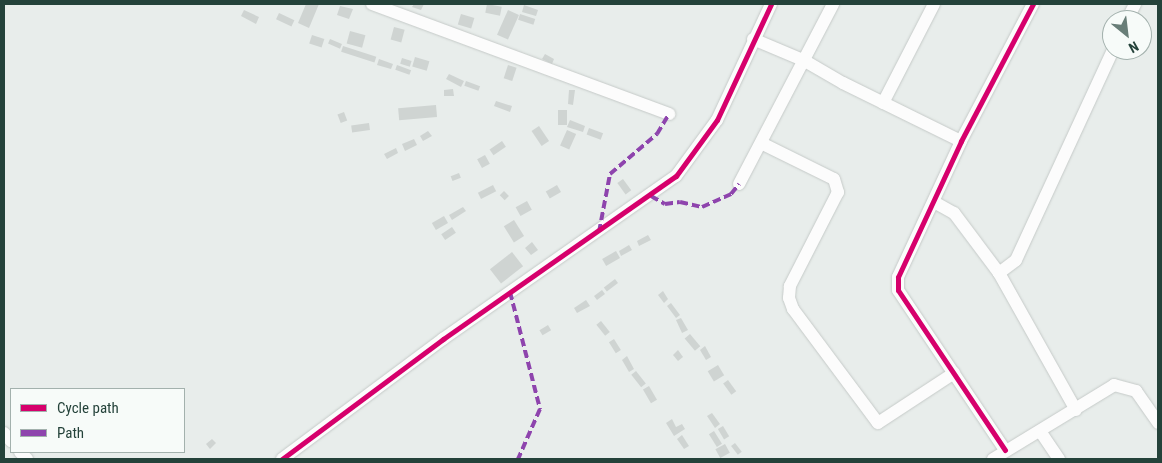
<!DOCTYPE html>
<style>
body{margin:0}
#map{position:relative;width:1162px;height:463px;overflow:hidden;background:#e8edeb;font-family:"Roboto Condensed",sans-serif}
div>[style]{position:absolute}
.building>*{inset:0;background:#cfd4d2;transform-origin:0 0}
.roads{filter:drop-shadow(0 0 1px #c5cac8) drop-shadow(0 0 1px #c5cac8)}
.minor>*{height:12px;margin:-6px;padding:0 6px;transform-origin:6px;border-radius:6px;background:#fcfcfc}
.quiet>*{height:4px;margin-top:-2px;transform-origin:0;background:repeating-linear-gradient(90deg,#8e44ad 0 8px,transparent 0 12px)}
.cycleway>*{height:5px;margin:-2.5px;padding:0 2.5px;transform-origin:2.5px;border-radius:2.5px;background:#d6006c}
span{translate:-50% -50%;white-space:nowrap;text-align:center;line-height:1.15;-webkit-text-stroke:4.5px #f7fbf9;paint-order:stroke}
.frame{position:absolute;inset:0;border:5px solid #24423a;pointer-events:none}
.legend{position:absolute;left:10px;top:388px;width:175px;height:65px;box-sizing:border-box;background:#f7fbf9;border:1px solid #a3b1ad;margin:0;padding:6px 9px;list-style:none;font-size:15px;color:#24423a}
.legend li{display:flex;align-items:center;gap:10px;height:25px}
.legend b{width:25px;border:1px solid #a3b1ad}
.north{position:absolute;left:1102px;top:10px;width:50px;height:50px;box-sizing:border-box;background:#f7fbf9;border:1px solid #a3b1ad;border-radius:50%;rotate:151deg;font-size:14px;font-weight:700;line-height:20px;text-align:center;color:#24423a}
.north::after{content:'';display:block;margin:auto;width:18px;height:22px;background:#697e78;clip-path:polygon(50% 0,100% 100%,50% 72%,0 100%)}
</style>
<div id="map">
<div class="building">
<div style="clip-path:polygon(306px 4px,319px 4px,309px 28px,298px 23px)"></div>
<div style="clip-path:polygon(414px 4px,424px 4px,421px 10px,412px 7px)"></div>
<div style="left:487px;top:4px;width:15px;height:9px;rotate:11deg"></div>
<div style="clip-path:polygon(524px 5px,538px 10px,536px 16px,522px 12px)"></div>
<div style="clip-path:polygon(340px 6px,353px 9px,349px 19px,337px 15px)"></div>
<div style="clip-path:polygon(244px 10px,259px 17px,256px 24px,241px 16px)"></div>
<div style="left:508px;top:10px;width:12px;height:27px;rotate:24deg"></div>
<div style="left:279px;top:13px;width:17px;height:7px;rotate:25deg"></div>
<div style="left:461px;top:14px;width:14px;height:11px;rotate:17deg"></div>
<div style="left:520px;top:14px;width:16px;height:6px;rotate:18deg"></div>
<div style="left:394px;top:27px;width:11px;height:13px;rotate:15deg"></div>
<div style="left:350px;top:31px;width:16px;height:13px;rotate:15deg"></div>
<div style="left:312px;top:35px;width:13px;height:9px;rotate:18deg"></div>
<div style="left:330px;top:39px;width:13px;height:5px;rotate:23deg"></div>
<div style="left:343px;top:46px;width:35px;height:6px;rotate:18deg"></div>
<div style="clip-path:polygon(545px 54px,554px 59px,552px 64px,542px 59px)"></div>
<div style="left:415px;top:57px;width:15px;height:10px;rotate:16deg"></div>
<div style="left:402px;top:58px;width:10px;height:6px;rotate:17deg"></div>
<div style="clip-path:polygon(379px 59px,393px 64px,391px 69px,377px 65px)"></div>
<div style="left:397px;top:65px;width:15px;height:5px;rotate:20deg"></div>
<div style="left:508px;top:65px;width:9px;height:14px;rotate:18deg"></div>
<div style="clip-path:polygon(449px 74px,464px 81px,461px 87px,446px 79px)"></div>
<div style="left:466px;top:81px;width:15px;height:5px;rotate:20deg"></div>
<div style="clip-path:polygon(453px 89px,454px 96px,444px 96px,444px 90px)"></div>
<div style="clip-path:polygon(569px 90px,575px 90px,573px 105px,568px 104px)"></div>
<div style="clip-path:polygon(496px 101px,512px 106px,510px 112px,494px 106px)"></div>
<div style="left:436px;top:105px;width:12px;height:38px;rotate:85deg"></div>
<div style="left:558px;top:110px;width:9px;height:15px"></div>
<div style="left:344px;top:112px;width:9px;height:7px;rotate:69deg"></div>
<div style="clip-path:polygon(570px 120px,585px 126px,583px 132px,567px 127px)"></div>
<div style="left:369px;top:123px;width:7px;height:18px;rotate:82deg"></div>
<div style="left:539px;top:126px;width:18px;height:9px;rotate:56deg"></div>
<div style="left:589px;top:128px;width:15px;height:7px;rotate:20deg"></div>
<div style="left:567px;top:130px;width:10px;height:17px;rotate:24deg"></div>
<div style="clip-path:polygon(428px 131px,432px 136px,423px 141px,420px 136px)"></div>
<div style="clip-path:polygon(414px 139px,417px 145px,405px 151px,402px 144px)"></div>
<div style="left:502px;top:141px;width:7px;height:15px;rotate:56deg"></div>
<div style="clip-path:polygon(396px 148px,398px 153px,387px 159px,384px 154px)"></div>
<div style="left:485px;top:155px;width:10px;height:9px;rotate:61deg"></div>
<div style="left:459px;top:173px;width:5px;height:9px;rotate:68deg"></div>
<div style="left:623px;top:179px;width:14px;height:7px;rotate:54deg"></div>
<div style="left:493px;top:185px;width:7px;height:17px;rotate:63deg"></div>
<div style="left:557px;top:185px;width:8px;height:13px;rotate:60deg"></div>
<div style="left:504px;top:191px;width:7px;height:6px;rotate:45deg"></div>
<div style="left:527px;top:201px;width:10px;height:13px;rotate:61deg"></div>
<div style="clip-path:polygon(463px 207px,466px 211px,452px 220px,449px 215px)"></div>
<div style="left:444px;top:216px;width:8px;height:14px;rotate:60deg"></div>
<div style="left:514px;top:220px;width:19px;height:12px;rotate:58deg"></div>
<div style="left:452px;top:227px;width:7px;height:13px;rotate:56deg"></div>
<div style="clip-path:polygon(648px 235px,651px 240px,639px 246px,637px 241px)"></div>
<div style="clip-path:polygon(532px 242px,538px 250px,531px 255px,525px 248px)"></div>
<div style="clip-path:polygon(629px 245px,632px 250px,621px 256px,619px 251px)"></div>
<div style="left:616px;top:251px;width:8px;height:16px;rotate:60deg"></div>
<div style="left:512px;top:252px;width:18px;height:28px;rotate:52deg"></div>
<div style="left:615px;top:279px;width:5px;height:14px;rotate:53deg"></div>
<div style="left:602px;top:290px;width:5px;height:10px;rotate:53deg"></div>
<div style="clip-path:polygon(663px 291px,668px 299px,664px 303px,658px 295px)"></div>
<div style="clip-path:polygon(586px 300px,590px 306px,577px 313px,574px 308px)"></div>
<div style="left:671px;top:303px;width:15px;height:5px;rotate:53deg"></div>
<div style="clip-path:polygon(681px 318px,688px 330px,682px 333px,676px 320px)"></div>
<div style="left:601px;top:321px;width:14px;height:6px;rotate:51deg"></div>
<div style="left:548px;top:325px;width:6px;height:10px;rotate:59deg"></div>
<div style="left:690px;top:334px;width:16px;height:7px;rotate:50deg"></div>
<div style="left:614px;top:339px;width:13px;height:6px;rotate:58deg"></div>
<div style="clip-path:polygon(705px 346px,711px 357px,706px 360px,700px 350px)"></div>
<div style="clip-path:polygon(678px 350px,683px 357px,678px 361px,673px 355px)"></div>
<div style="clip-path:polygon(627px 356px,634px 369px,629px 372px,622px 360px)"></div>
<div style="left:718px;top:365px;width:12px;height:12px;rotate:59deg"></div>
<div style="left:636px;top:371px;width:16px;height:6px;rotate:52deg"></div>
<div style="left:728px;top:380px;width:14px;height:6px;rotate:54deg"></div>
<div style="left:649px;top:386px;width:16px;height:7px;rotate:60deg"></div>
<div style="clip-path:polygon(712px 413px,720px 424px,715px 428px,707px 416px)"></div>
<div style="clip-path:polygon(672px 419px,676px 427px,682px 424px,685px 429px,674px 436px,666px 423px)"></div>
<div style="left:723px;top:426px;width:12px;height:6px;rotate:59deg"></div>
<div style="left:714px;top:431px;width:15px;height:6px;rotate:58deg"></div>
<div style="clip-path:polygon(682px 435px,689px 446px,684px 449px,677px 439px)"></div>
<div style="clip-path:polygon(212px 439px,216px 443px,210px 449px,206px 444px)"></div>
<div style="left:735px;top:443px;width:11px;height:5px;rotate:52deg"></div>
<div style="left:725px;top:444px;width:10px;height:11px;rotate:61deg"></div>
</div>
<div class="roads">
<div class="minor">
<div style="left:372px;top:4px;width:317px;rotate:20.3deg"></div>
<div style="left:1127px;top:20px;width:18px;rotate:-63deg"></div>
<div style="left:753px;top:39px;width:56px;rotate:22.9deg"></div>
<div style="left:805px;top:61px;width:44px;rotate:30.1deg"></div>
<div style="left:843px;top:83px;width:131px;rotate:26.2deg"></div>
<div style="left:883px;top:103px;width:111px;rotate:-62.7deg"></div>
<div style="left:761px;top:143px;width:81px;rotate:26.3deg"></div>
<div style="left:834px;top:179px;width:14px;rotate:73deg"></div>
<div style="left:838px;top:192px;width:106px;rotate:117.1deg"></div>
<div style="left:790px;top:286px;width:12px;rotate:95deg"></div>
<div style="left:789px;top:298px;width:12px;rotate:70deg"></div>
<div style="left:793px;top:309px;width:142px;rotate:53.3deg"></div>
<div style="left:878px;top:423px;width:91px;rotate:-33.3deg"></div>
<div style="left:739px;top:184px;width:203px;rotate:-62.4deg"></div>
<div style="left:934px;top:202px;width:23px;rotate:29deg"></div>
<div style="left:954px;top:213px;width:75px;rotate:53.1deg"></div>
<div style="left:999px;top:273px;width:157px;rotate:60.7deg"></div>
<div style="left:999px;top:273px;width:21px;rotate:-37deg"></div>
<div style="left:1016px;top:260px;width:231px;rotate:-65.2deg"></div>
<div style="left:1040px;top:431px;width:34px;rotate:56deg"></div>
<div style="left:4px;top:433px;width:11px;rotate:49deg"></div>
<div style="left:1005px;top:450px;width:192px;rotate:-123.8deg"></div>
<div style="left:898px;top:290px;width:13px;rotate:-90deg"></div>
<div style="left:898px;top:277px;width:150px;rotate:-65.1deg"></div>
<div style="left:961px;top:141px;width:155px;rotate:-62.3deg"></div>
<div style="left:20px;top:452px;width:10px;rotate:45deg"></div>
<div style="left:282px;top:459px;width:201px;rotate:-36.7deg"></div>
<div style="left:443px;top:339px;width:284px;rotate:-35deg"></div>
<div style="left:676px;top:176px;width:69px;rotate:-53.8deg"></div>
<div style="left:717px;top:120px;width:128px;rotate:-65deg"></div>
<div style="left:993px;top:459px;width:142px;rotate:-31.4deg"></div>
<div style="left:1114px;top:385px;width:23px;rotate:15deg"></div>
<div style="left:1136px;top:391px;width:39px;rotate:55deg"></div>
</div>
</div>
<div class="quiet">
<div style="left:651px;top:196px;width:16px;rotate:30deg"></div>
<div style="left:665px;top:204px;width:15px;rotate:-8deg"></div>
<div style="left:680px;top:202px;width:23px;rotate:13deg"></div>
<div style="left:702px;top:207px;width:32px;rotate:-24deg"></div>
<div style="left:731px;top:194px;width:13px;rotate:-51deg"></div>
<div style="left:599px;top:232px;width:59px;rotate:-79.3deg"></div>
<div style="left:610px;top:174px;width:62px;rotate:-40.4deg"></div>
<div style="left:657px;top:134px;width:23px;rotate:-59deg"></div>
<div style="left:510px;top:292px;width:121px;rotate:75.6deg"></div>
<div style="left:540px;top:409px;width:55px;rotate:113.7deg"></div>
</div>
<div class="cycleway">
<div style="left:1005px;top:450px;width:192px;rotate:-123.8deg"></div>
<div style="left:898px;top:290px;width:13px;rotate:-90deg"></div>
<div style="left:898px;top:277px;width:150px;rotate:-65.1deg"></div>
<div style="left:961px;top:141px;width:155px;rotate:-62.3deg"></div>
<div style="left:282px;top:459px;width:201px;rotate:-36.7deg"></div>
<div style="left:443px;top:339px;width:284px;rotate:-35deg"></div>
<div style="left:676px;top:176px;width:69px;rotate:-53.8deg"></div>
<div style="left:717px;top:120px;width:128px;rotate:-65deg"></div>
</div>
<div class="frame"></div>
<ul class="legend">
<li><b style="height:6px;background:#d6006c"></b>Cycle path</li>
<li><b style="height:6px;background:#8e44ad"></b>Path</li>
</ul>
<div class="north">N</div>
</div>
